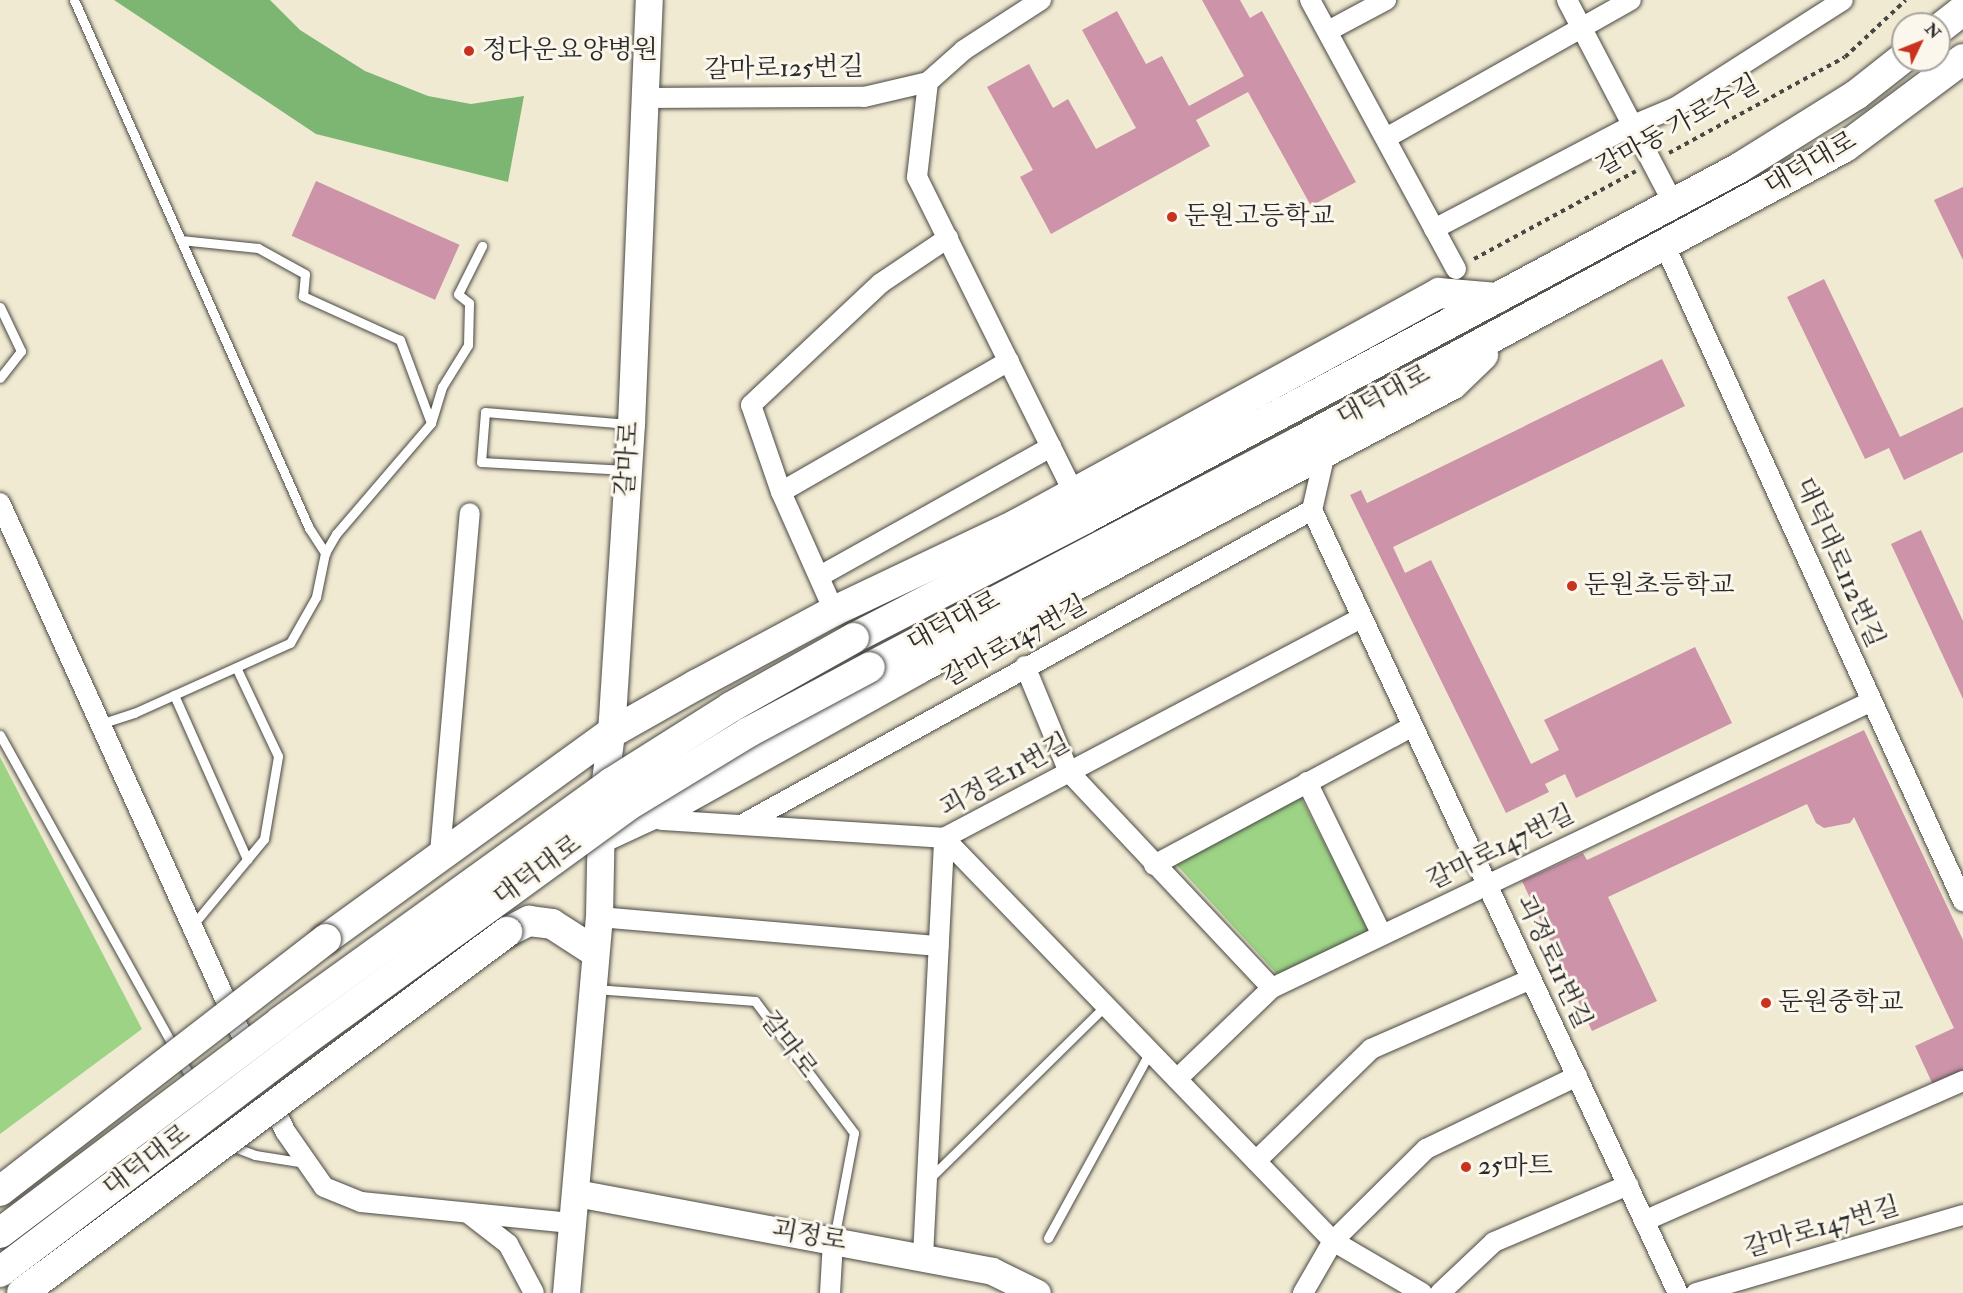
<!DOCTYPE html>
<meta charset="utf-8">
<style>
body{margin:0}
#map{position:relative;width:1963px;height:1293px;overflow:hidden;background:#f1ead2;font-family:"IM FELL Double Pica","Noto Serif KR",serif}
div>[style]{position:absolute}
.green>*{inset:0;background:#9cd385}
.forest>*{inset:0;background:#7db572}
.building>*{inset:0;background:#cc93a9;transform-origin:0 0}
.path>*{height:4px;margin-top:-2px;transform-origin:0;background:repeating-linear-gradient(90deg,#494844 0 4.5px,transparent 0 9px)}
.roads{filter:drop-shadow(0 0 2px #494844) drop-shadow(0 0 2px #494844)}
.lane>*{height:9px;margin:-4.5px;padding:0 4.5px;transform-origin:4.5px;border-radius:4.5px;background:#fff}
.street>*{height:20px;margin:-10px;padding:0 10px;transform-origin:10px;border-radius:10px;background:#fff}
.secondary>*{height:27px;margin:-13.5px;padding:0 13.5px;transform-origin:13.5px;border-radius:13.5px;background:#fff}
.primary>*{height:30px;margin:-15px;padding:0 15px;transform-origin:15px;border-radius:15px;background:#fff}
.bridges{filter:drop-shadow(0 0 2px #494844) drop-shadow(0 0 2px #494844)}
.primary-bridge>*{height:30px;margin:-15px;padding:0 15px;transform-origin:15px;border-radius:15px;background:#fff}
.dots>*{width:16px;height:16px;translate:-50% -50%;box-sizing:border-box;border:3px solid #fbf7ec;border-radius:50%}
span{translate:-50% -50%;white-space:nowrap;text-align:center;line-height:1.15;-webkit-text-stroke:6px #fbf7ec;paint-order:stroke}
.poi-label{font-size:26px;color:#2b2b2b}
.left{translate:0 -50%;text-align:left}
.street-label{font-size:26px;color:#2b2b2b}
.north{position:absolute;left:1891px;top:12px;width:60px;height:60px;box-sizing:border-box;background:#fbf7ec;border:2px solid #a8a59f;border-radius:50%;rotate:47deg;font-size:16px;font-weight:700;line-height:24px;text-align:center;color:#2b2b2b}
.north::after{content:'';display:block;margin:auto;width:21px;height:27px;background:#c8321e;clip-path:polygon(50% 0,100% 100%,50% 72%,0 100%)}
</style>
<div id="map">
<div class="green">
<div style="clip-path:polygon(0 757px,142px 1029px,0 1134px)"></div>
<div style="clip-path:polygon(1300px 796px,1369px 930px,1279px 976px,1173px 861px)"></div>
</div>
<div class="forest">
<div style="clip-path:polygon(114px 0,270px 0,300px 30px,365px 71px,428px 96px,471px 104px,524px 96px,508px 182px,316px 134px)"></div>
</div>
<div class="building">
<div style="clip-path:polygon(1202px 0,1240px 0,1250px 18px,1262px 11px,1356px 182px,1311px 206px,1248px 92px,1196px 120px,1210px 146px,1051px 234px,1020px 177px,1033px 170px,987px 87px,1029px 64px,1053px 108px,1068px 99px,1096px 149px,1136px 128px,1082px 30px,1117px 11px,1146px 64px,1162px 56px,1189px 106px,1244px 76px)"></div>
<div style="left:316px;top:181px;width:157px;height:60px;rotate:24deg"></div>
<div style="clip-path:polygon(1963px 187px,1963px 260px,1934px 200px)"></div>
<div style="clip-path:polygon(1824px 279px,1900px 437px,1963px 407px,1963px 452px,1904px 480px,1889px 448px,1865px 459px,1787px 297px)"></div>
<div style="clip-path:polygon(1662px 359px,1685px 406px,1393px 547px,1405px 573px,1431px 560px,1531px 764px,1559px 750px,1544px 720px,1695px 647px,1732px 723px,1576px 798px,1565px 774px,1545px 784px,1549px 792px,1506px 813px,1350px 495px,1361px 490px,1367px 503px)"></div>
<div style="clip-path:polygon(1921px 530px,1963px 621px,1963px 699px,1891px 544px)"></div>
<div style="clip-path:polygon(1864px 730px,1963px 940px,1963px 1073px,1934px 1087px,1915px 1046px,1954px 1028px,1854px 817px,1850px 823px,1824px 828px,1816px 823px,1807px 804px,1608px 897px,1657px 1001px,1592px 1031px,1522px 881px,1583px 853px,1587px 860px)"></div>
</div>
<div class="path">
<div style="left:1669px;top:153px;width:200px;rotate:-28.6deg"></div>
<div style="left:1845px;top:57px;width:83px;rotate:-43.1deg"></div>
<div style="left:1474px;top:259px;width:184px;rotate:-28.5deg"></div>
</div>
<div class="roads">
<div class="lane">
<div style="left:74px;top:0;width:578px;rotate:66.01deg"></div>
<div style="left:309px;top:528px;width:30px;rotate:57deg"></div>
<div style="left:0;top:307px;width:49px;rotate:64.5deg"></div>
<div style="left:21px;top:351px;width:34px;rotate:128deg"></div>
<div style="left:431px;top:423px;width:38px;rotate:-73deg"></div>
<div style="left:442px;top:387px;width:49px;rotate:-58.2deg"></div>
<div style="left:468px;top:345px;width:42px;rotate:-88.6deg"></div>
<div style="left:469px;top:303px;width:14px;rotate:-141deg"></div>
<div style="left:458px;top:294px;width:54px;rotate:-63.4deg"></div>
<div style="left:626px;top:470px;width:145px;rotate:-176.8deg"></div>
<div style="left:481px;top:462px;width:50px;rotate:-85.4deg"></div>
<div style="left:485px;top:412px;width:144px;rotate:4.8deg"></div>
<div style="left:174px;top:695px;width:180px;rotate:66deg"></div>
<div style="left:100px;top:724px;width:36px;rotate:-18deg"></div>
<div style="left:134px;top:713px;width:171px;rotate:-24.2deg"></div>
<div style="left:290px;top:643px;width:53px;rotate:-60.5deg"></div>
<div style="left:316px;top:597px;width:45px;rotate:-78.4deg"></div>
<div style="left:325px;top:553px;width:22px;rotate:-60deg"></div>
<div style="left:336px;top:534px;width:146px;rotate:-49.4deg"></div>
<div style="left:431px;top:423px;width:89px;rotate:-110.5deg"></div>
<div style="left:400px;top:340px;width:107px;rotate:-155.6deg"></div>
<div style="left:303px;top:296px;width:22px;rotate:-85deg"></div>
<div style="left:305px;top:274px;width:54px;rotate:-151deg"></div>
<div style="left:258px;top:248px;width:78px;rotate:-174.1deg"></div>
<div style="left:0;top:735px;width:429px;rotate:60.9deg"></div>
<div style="left:192px;top:926px;width:113px;rotate:-50.4deg"></div>
<div style="left:264px;top:839px;width:84px;rotate:-80.4deg"></div>
<div style="left:278px;top:756px;width:98px;rotate:-115.3deg"></div>
<div style="left:596px;top:989px;width:159px;rotate:4.3deg"></div>
<div style="left:755px;top:1001px;width:165px;rotate:53.1deg"></div>
<div style="left:854px;top:1133px;width:108px;rotate:100.7deg"></div>
<div style="left:229px;top:1145px;width:28px;rotate:21deg"></div>
<div style="left:255px;top:1155px;width:51px;rotate:9.1deg"></div>
<div style="left:930px;top:1178px;width:247px;rotate:-44.5deg"></div>
<div style="left:1048px;top:1238px;width:212px;rotate:-61.3deg"></div>
</div>
<div class="street">
<div style="left:1310px;top:0;width:306px;rotate:61.5deg"></div>
<div style="left:1567px;top:0;width:229px;rotate:62.4deg"></div>
<div style="left:1328px;top:31px;width:66px;rotate:-28.1deg"></div>
<div style="left:928px;top:82px;width:96px;rotate:96.6deg"></div>
<div style="left:917px;top:177px;width:353px;rotate:63.6deg"></div>
<div style="left:644px;top:98px;width:220px;rotate:-0.3deg"></div>
<div style="left:864px;top:97px;width:66px;rotate:-13.2deg"></div>
<div style="left:928px;top:82px;width:48px;rotate:-41.6deg"></div>
<div style="left:964px;top:50px;width:92px;rotate:-33deg"></div>
<div style="left:1386px;top:138px;width:281px;rotate:-29.4deg"></div>
<div style="left:1434px;top:229px;width:222px;rotate:-27.6deg"></div>
<div style="left:1631px;top:126px;width:49px;rotate:-22.9deg"></div>
<div style="left:1676px;top:107px;width:198px;rotate:-32.6deg"></div>
<div style="left:1665px;top:246px;width:720px;rotate:65.54deg"></div>
<div style="left:1325px;top:453px;width:58px;rotate:102.8deg"></div>
<div style="left:1312px;top:510px;width:864px;rotate:64.95deg"></div>
<div style="left:781px;top:492px;width:263px;rotate:-29.9deg"></div>
<div style="left:0;top:503px;width:690px;rotate:65.59deg"></div>
<div style="left:285px;top:1131px;width:68px;rotate:55.1deg"></div>
<div style="left:324px;top:1187px;width:40px;rotate:22deg"></div>
<div style="left:361px;top:1202px;width:211px;rotate:5.7deg"></div>
<div style="left:820px;top:576px;width:265px;rotate:-29.2deg"></div>
<div style="left:834px;top:611px;width:130px;rotate:-114deg"></div>
<div style="left:781px;top:492px;width:92px;rotate:-109deg"></div>
<div style="left:751px;top:405px;width:178px;rotate:-43.2deg"></div>
<div style="left:881px;top:283px;width:81px;rotate:-33.9deg"></div>
<div style="left:1025px;top:666px;width:115px;rotate:67.5deg"></div>
<div style="left:1069px;top:772px;width:296px;rotate:46.8deg"></div>
<div style="left:1307px;top:782px;width:170px;rotate:63.9deg"></div>
<div style="left:661px;top:820px;width:284px;rotate:3.6deg"></div>
<div style="left:944px;top:838px;width:560px;rotate:46.01deg"></div>
<div style="left:1333px;top:1241px;width:103px;rotate:30.3deg"></div>
<div style="left:745px;top:823px;width:648px;rotate:-28.9deg"></div>
<div style="left:440px;top:853px;width:341px;rotate:-85deg"></div>
<div style="left:1154px;top:865px;width:292px;rotate:-28.2deg"></div>
<div style="left:599px;top:917px;width:341px;rotate:4.9deg"></div>
<div style="left:1177px;top:1079px;width:132px;rotate:-43.8deg"></div>
<div style="left:1272px;top:988px;width:665px;rotate:-25.56deg"></div>
<div style="left:1256px;top:1161px;width:161px;rotate:-44.2deg"></div>
<div style="left:1371px;top:1049px;width:175px;rotate:-23.6deg"></div>
<div style="left:468px;top:1213px;width:51px;rotate:37.8deg"></div>
<div style="left:508px;top:1244px;width:55px;rotate:62deg"></div>
<div style="left:1644px;top:1221px;width:348px;rotate:-23.7deg"></div>
<div style="left:923px;top:1257px;width:420px;rotate:-87.1deg"></div>
<div style="left:944px;top:838px;width:472px;rotate:-27.8deg"></div>
<div style="left:830px;top:1293px;width:52px;rotate:-86.7deg"></div>
<div style="left:1303px;top:1293px;width:60px;rotate:-60deg"></div>
<div style="left:1333px;top:1241px;width:131px;rotate:-44.7deg"></div>
<div style="left:1426px;top:1149px;width:168px;rotate:-25.8deg"></div>
<div style="left:1440px;top:1293px;width:74px;rotate:-43.4deg"></div>
<div style="left:1494px;top:1242px;width:146px;rotate:-23deg"></div>
<div style="left:1696px;top:1293px;width:278px;rotate:-16.3deg"></div>
</div>
<div class="secondary">
<div style="left:576px;top:1193px;width:423px;rotate:10.6deg"></div>
<div style="left:992px;top:1271px;width:50px;rotate:26.1deg"></div>
<div style="left:566px;top:1293px;width:377px;rotate:-85deg"></div>
<div style="left:599px;top:917px;width:105px;rotate:-88.9deg"></div>
<div style="left:601px;top:812px;width:80px;rotate:-82.8deg"></div>
<div style="left:611px;top:733px;width:310px;rotate:-86.3deg"></div>
<div style="left:631px;top:424px;width:424px;rotate:-87.6deg"></div>
</div>
<div class="primary">
<div style="left:1939px;top:29px;width:31px;rotate:-38deg"></div>
<div style="left:854px;top:638px;width:261px;rotate:-27.3deg"></div>
<div style="left:1086px;top:518px;width:741px;rotate:-28.19deg"></div>
<div style="left:1739px;top:168px;width:138px;rotate:-32deg"></div>
<div style="left:1856px;top:95px;width:60px;rotate:-38.2deg"></div>
<div style="left:870px;top:667px;width:482px;rotate:-27.7deg"></div>
<div style="left:1297px;top:443px;width:623px;rotate:-28.38deg"></div>
<div style="left:1845px;top:147px;width:147px;rotate:-36.7deg"></div>
<div style="left:601px;top:838px;width:90px;rotate:-24.9deg"></div>
<div style="left:683px;top:800px;width:269px;rotate:-29.1deg"></div>
<div style="left:918px;top:669px;width:606px;rotate:-28.04deg"></div>
<div style="left:1453px;top:384px;width:42px;rotate:-44deg"></div>
<div style="left:507px;top:932px;width:25px;rotate:-27deg"></div>
<div style="left:529px;top:921px;width:23px;rotate:7deg"></div>
<div style="left:552px;top:924px;width:50px;rotate:32.7deg"></div>
<div style="left:326px;top:939px;width:352px;rotate:-35.9deg"></div>
<div style="left:611px;top:733px;width:98px;rotate:-29.5deg"></div>
<div style="left:696px;top:685px;width:157px;rotate:-28.2deg"></div>
<div style="left:834px;top:611px;width:203px;rotate:-25.4deg"></div>
<div style="left:1017px;top:524px;width:481px;rotate:-28.7deg"></div>
<div style="left:1439px;top:293px;width:58px;rotate:4.9deg"></div>
</div>
</div>
<div class="bridges">
<div class="primary-bridge">
<div style="left:0;top:1191px;width:412px;rotate:-37.7deg"></div>
<div style="left:0;top:1233px;width:352px;rotate:-37deg"></div>
<div style="left:281px;top:1021px;width:407px;rotate:-35.8deg"></div>
<div style="left:611px;top:783px;width:142px;rotate:-32.3deg"></div>
<div style="left:731px;top:707px;width:141px;rotate:-29.3deg"></div>
<div style="left:0;top:1272px;width:380px;rotate:-37.2deg"></div>
<div style="left:303px;top:1042px;width:399px;rotate:-36deg"></div>
<div style="left:626px;top:807px;width:144px;rotate:-31.4deg"></div>
<div style="left:749px;top:732px;width:137px;rotate:-28.2deg"></div>
<div style="left:22px;top:1293px;width:605px;rotate:-36.66deg"></div>
</div>
</div>
<div class="dots">
<div style="left:469px;top:51px;background:#c8321e"></div>
<div style="left:1172px;top:217px;background:#c8321e"></div>
<div style="left:1572px;top:586px;background:#c8321e"></div>
<div style="left:1766px;top:1003px;background:#c8321e"></div>
<div style="left:1466px;top:1167px;background:#c8321e"></div>
</div>
<div class="poi-label">
<span class="left" style="left:482px;top:51px">정다운요양병원</span>
<span class="left" style="left:1184px;top:217px">둔원고등학교</span>
<span class="left" style="left:1584px;top:586px">둔원초등학교</span>
<span class="left" style="left:1778px;top:1003px">둔원중학교</span>
<span class="left" style="left:1478px;top:1167px">25마트</span>
</div>
<div class="street-label">
<span style="left:784px;top:69px;rotate:-1deg">갈마로125번길</span>
<span style="left:1678px;top:126px;rotate:-29deg">갈마동 가로수길</span>
<span style="left:1811px;top:164px;rotate:-30deg">대덕대로</span>
<span style="left:1384px;top:396px;rotate:-28deg">대덕대로</span>
<span style="left:628px;top:459px;rotate:-86deg">갈마로</span>
<span style="left:1839px;top:563px;rotate:66deg">대덕대로112번길</span>
<span style="left:954px;top:622px;rotate:-28deg">대덕대로</span>
<span style="left:1015px;top:642px;rotate:-29deg">갈마로147번길</span>
<span style="left:1005px;top:776px;rotate:-29deg">괴정로11번길</span>
<span style="left:1501px;top:848px;rotate:-26deg">갈마로147번길</span>
<span style="left:538px;top:871px;rotate:-36deg">대덕대로</span>
<span style="left:1553px;top:962px;rotate:65deg">괴정로11번길</span>
<span style="left:788px;top:1045px;rotate:53deg">갈마로</span>
<span style="left:147px;top:1161px;rotate:-37deg">대덕대로</span>
<span style="left:1822px;top:1228px;rotate:-16deg">갈마로147번길</span>
<span style="left:809px;top:1236px;rotate:10deg">괴정로</span>
</div>
<div class="north">N</div>
</div>
